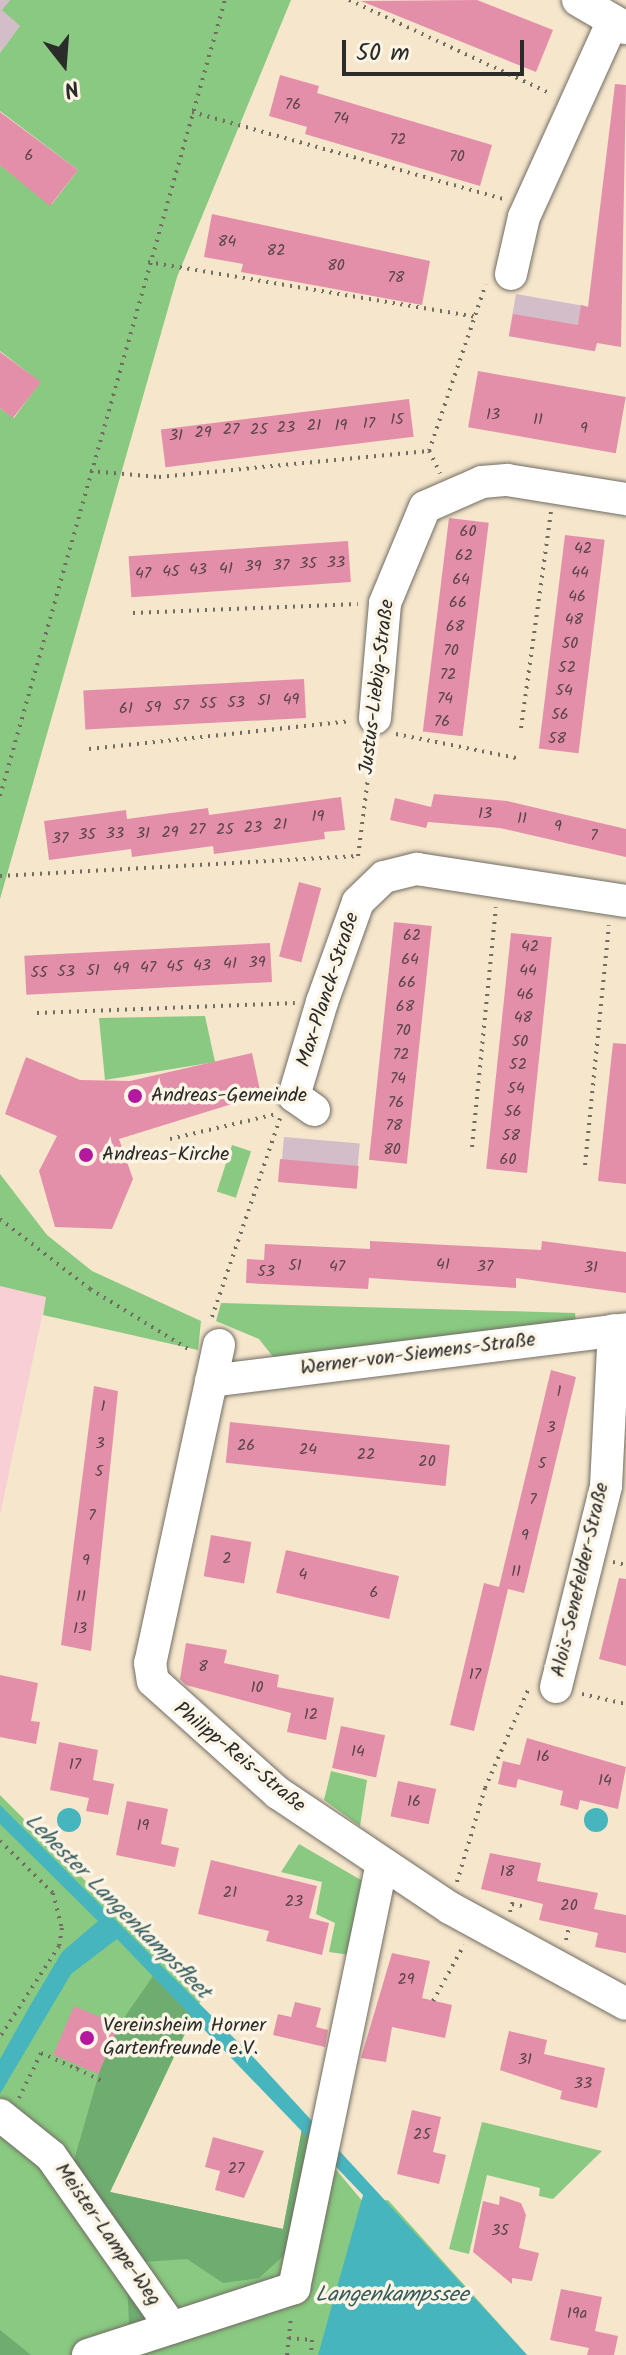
<!DOCTYPE html>
<meta charset="utf-8">
<style>
body{margin:0}
#map{position:relative;width:626px;height:2355px;overflow:hidden;background:#f5e6cc;font-family:Kalam,sans-serif}
div>[style]{position:absolute}
.built>*{inset:0;background:#f7cfd4}
.industrial>*{inset:0;background:#d2bdc8;transform-origin:0 0}
.green>*{inset:0;background:#89c981;transform-origin:0 0}
.forest>*{inset:0;background:#6ead6f}
.water>*{inset:0;background:#46b5be}
.round{border-radius:50%}
.building>*{inset:0;background:#e48faa;transform-origin:0 0}
.path>*{height:4px;margin-top:-2px;transform-origin:0;background:repeating-linear-gradient(90deg,#726c63 0 2px,transparent 0 8px)}
.roads{filter:drop-shadow(0 0 2px #726c63) drop-shadow(0 0 2px #726c63)}
.minor>*{height:32px;margin:-16px;padding:0 16px;transform-origin:16px;border-radius:16px;background:#fff}
.dots>*{width:22px;height:22px;translate:-50% -50%;box-sizing:border-box;border:4px solid #fcf5e5;border-radius:50%}
span{translate:-50% -50%;white-space:nowrap;text-align:center;line-height:1.15;-webkit-text-stroke:7px #fcf5e5;paint-order:stroke}
.number-label{font-size:16px;color:#59444b}
.number-label span{-webkit-text-stroke-width:0}
.street-label{font-size:20px;color:#2b2b2b}
.poi-label{font-size:20px;color:#2b2b2b}
.left{translate:0 -50%;text-align:left}
.water-label{font-size:22px;color:#345b5e;font-style:italic}
.north{position:absolute;left:24px;top:24px;width:80px;height:80px;-webkit-text-stroke:6px #fcf5e5;paint-order:stroke;rotate:163deg;font-size:22px;font-weight:700;line-height:32px;text-align:center;color:#2b2b2b}
.north::after{content:'';display:block;margin:auto;width:28px;height:36px;background:#2b2b2b;clip-path:polygon(50% 0,100% 100%,50% 72%,0 100%)}
.scale{position:absolute;left:342px;top:40px;width:182px;height:36px;box-sizing:border-box;border:4px solid #2b2b2b;border-top:0;padding-left:10px;font-size:24px;line-height:28px;white-space:nowrap;color:#2b2b2b;-webkit-text-stroke:6px #fcf5e5;paint-order:stroke}
</style>
<div id="map">
<div class="built">
<div style="clip-path:polygon(0 1286px,46px 1297px,0 1515px)"></div>
</div>
<div class="industrial">
<div style="clip-path:polygon(0 0,10px 0,3px 10px,21px 25px,0 53px)"></div>
<div style="left:516px;top:294px;width:87px;height:43px;rotate:10deg"></div>
<div style="left:284px;top:1137px;width:76px;height:45px;rotate:5deg"></div>
</div>
<div class="green">
<div style="clip-path:polygon(10px 0,291px 0,177px 277px,0 899px,0 408px,14px 418px,40px 382px,0 351px,0 165px,52px 204px,78px 170px,0 111px,0 53px,20px 26px,2px 10px)"></div>
<div style="clip-path:polygon(205px 1016px,215px 1062px,105px 1080px,99px 1018px)"></div>
<div style="left:232px;top:1145px;width:20px;height:49px;rotate:18deg"></div>
<div style="clip-path:polygon(0 1174px,47px 1235px,92px 1271px,201px 1321px,198px 1350px,43px 1315px,46px 1297px,0 1286px)"></div>
<div style="clip-path:polygon(221px 1303px,575px 1313px,576px 1322px,274px 1358px,259px 1339px,216px 1321px)"></div>
<div style="clip-path:polygon(331px 1771px,367px 1780px,360px 1826px,324px 1800px)"></div>
<div style="clip-path:polygon(0 1795px,202px 1998px,110px 2192px,283px 2229px,302px 2129px,364px 2203px,388px 2200px,527px 2355px,0 2355px)"></div>
<div style="clip-path:polygon(299px 1844px,366px 1883px,350px 1955px,329px 1952px,335px 1923px,316px 1914px,322px 1882px,281px 1872px)"></div>
<div style="clip-path:polygon(482px 2122px,602px 2151px,553px 2199px,539px 2196px,540px 2188px,487px 2175px,469px 2254px,449px 2249px)"></div>
</div>
<div class="forest">
<div style="clip-path:polygon(153px 1976px,193px 2016px,110px 2192px,283px 2229px,302px 2129px,319px 2146px,303px 2238px,259px 2278px,223px 2283px,187px 2259px,127px 2263px,172px 2328px,118px 2345px,129px 2322px,126px 2263px,68px 2181px,100px 2070px,119px 2025px)"></div>
<div style="clip-path:polygon(0 2330px,31px 2355px,0 2355px)"></div>
</div>
<div class="water">
<div style="clip-path:polygon(0 1805px,256px 2060px,527px 2355px,318px 2355px,363px 2195px,117px 1939px,71px 1974px,0 2094px,0 2059px,31px 2004px,62px 1952px,98px 1921px,0 1824px)"></div>
<div class="round" style="left:584px;top:1808px;width:24px;height:24px"></div>
<div class="round" style="left:57px;top:1808px;width:24px;height:24px"></div>
</div>
<div class="building">
<div style="clip-path:polygon(477px 0,553px 30px,536px 72px,361px 1px)"></div>
<div style="clip-path:polygon(280px 75px,319px 86px,317px 93px,492px 145px,480px 186px,305px 134px,307px 127px,269px 116px)"></div>
<div style="clip-path:polygon(615px 84px,626px 85px,621px 347px,597px 343px,595px 351px,509px 336px,513px 314px,578px 325px,581px 305px,588px 307px)"></div>
<div style="clip-path:polygon(0 112px,78px 170px,50px 206px,0 165px)"></div>
<div style="clip-path:polygon(212px 214px,430px 261px,422px 305px,241px 272px,243px 264px,204px 257px)"></div>
<div style="clip-path:polygon(0 352px,41px 382px,13px 418px,0 408px)"></div>
<div style="left:478px;top:371px;width:150px;height:57px;rotate:10deg"></div>
<div style="left:409px;top:399px;width:38px;height:250px;rotate:83deg"></div>
<div style="left:449px;top:518px;width:40px;height:215px;rotate:7deg"></div>
<div style="left:565px;top:535px;width:40px;height:215px;rotate:7deg"></div>
<div style="left:348px;top:541px;width:41px;height:220px;rotate:86deg"></div>
<div style="left:304px;top:679px;width:39px;height:221px;rotate:87deg"></div>
<div style="clip-path:polygon(434px 794px,507px 801px,626px 829px,626px 857px,500px 828px,428px 822px,426px 828px,390px 820px,395px 798px,431px 807px)"></div>
<div style="clip-path:polygon(341px 797px,345px 830px,324px 832px,325px 839px,214px 854px,213px 846px,132px 857px,131px 849px,49px 860px,44px 821px,126px 810px,127px 819px,208px 808px,209px 815px)"></div>
<div style="left:299px;top:882px;width:23px;height:77px;rotate:15deg"></div>
<div style="left:394px;top:922px;width:38px;height:239px;rotate:6deg"></div>
<div style="left:511px;top:933px;width:41px;height:237px;rotate:6deg"></div>
<div style="left:270px;top:943px;width:39px;height:246px;rotate:87deg"></div>
<div style="clip-path:polygon(613px 1043px,626px 1044px,626px 1184px,598px 1181px)"></div>
<div style="clip-path:polygon(252px 1053px,261px 1095px,119px 1139px,133px 1179px,112px 1229px,55px 1227px,39px 1171px,57px 1136px,5px 1114px,26px 1057px,80px 1080px,130px 1081px)"></div>
<div style="left:280px;top:1159px;width:79px;height:23px;rotate:5deg"></div>
<div style="clip-path:polygon(370px 1241px,541px 1250px,542px 1241px,626px 1252px,626px 1293px,516px 1278px,516px 1288px,369px 1278px,368px 1289px,246px 1283px,247px 1259px,264px 1260px,265px 1244px,370px 1249px)"></div>
<div style="clip-path:polygon(551px 1370px,576px 1377px,524px 1593px,508px 1589px,474px 1731px,450px 1725px,484px 1583px,499px 1587px)"></div>
<div style="clip-path:polygon(94px 1386px,118px 1391px,91px 1651px,61px 1645px)"></div>
<div style="left:230px;top:1422px;width:221px;height:41px;rotate:6deg"></div>
<div style="left:211px;top:1535px;width:41px;height:42px;rotate:10deg"></div>
<div style="left:286px;top:1550px;width:116px;height:44px;rotate:13deg"></div>
<div style="clip-path:polygon(619px 1578px,626px 1579px,626px 1666px,599px 1659px)"></div>
<div style="clip-path:polygon(186px 1643px,227px 1650px,224px 1663px,279px 1675px,277px 1687px,334px 1698px,326px 1740px,287px 1732px,291px 1713px,186px 1685px,180px 1679px)"></div>
<div style="clip-path:polygon(0 1675px,38px 1683px,31px 1721px,40px 1722px,36px 1744px,0 1737px)"></div>
<div style="left:341px;top:1726px;width:45px;height:43px;rotate:12deg"></div>
<div style="clip-path:polygon(527px 1738px,626px 1767px,618px 1809px,580px 1800px,578px 1810px,560px 1805px,563px 1791px,518px 1779px,516px 1788px,498px 1784px,503px 1761px,520px 1765px)"></div>
<div style="clip-path:polygon(59px 1742px,98px 1750px,93px 1780px,114px 1784px,108px 1815px,86px 1811px,89px 1798px,50px 1790px)"></div>
<div style="left:398px;top:1781px;width:39px;height:36px;rotate:12deg"></div>
<div style="clip-path:polygon(127px 1801px,168px 1809px,161px 1844px,179px 1848px,175px 1867px,116px 1855px)"></div>
<div style="clip-path:polygon(490px 1853px,541px 1863px,537px 1881px,598px 1893px,594px 1909px,626px 1915px,626px 1953px,595px 1947px,598px 1933px,539px 1920px,543px 1904px,481px 1889px)"></div>
<div style="clip-path:polygon(211px 1860px,317px 1886px,309px 1918px,329px 1923px,322px 1955px,266px 1941px,269px 1931px,198px 1914px)"></div>
<div style="clip-path:polygon(392px 1953px,430px 1961px,422px 1998px,452px 2005px,445px 2038px,392px 2027px,386px 2062px,361px 2058px)"></div>
<div style="clip-path:polygon(295px 2002px,321px 2008px,316px 2027px,328px 2030px,325px 2047px,273px 2035px,278px 2014px,291px 2017px)"></div>
<div style="left:74px;top:2006px;width:49px;height:53px;rotate:23deg"></div>
<div style="clip-path:polygon(509px 2031px,547px 2040px,544px 2054px,605px 2068px,597px 2108px,560px 2099px,562px 2091px,500px 2070px)"></div>
<div style="clip-path:polygon(412px 2110px,441px 2117px,433px 2152px,446px 2155px,439px 2184px,397px 2174px)"></div>
<div style="clip-path:polygon(213px 2137px,264px 2151px,244px 2198px,215px 2190px,220px 2171px,205px 2167px)"></div>
<div style="clip-path:polygon(500px 2196px,521px 2203px,526px 2215px,519px 2248px,539px 2253px,532px 2281px,512px 2278px,512px 2284px,473px 2252px,483px 2201px,499px 2205px)"></div>
<div style="clip-path:polygon(561px 2289px,602px 2297px,595px 2331px,618px 2336px,614px 2355px,587px 2355px,589px 2348px,550px 2340px)"></div>
</div>
<div class="path">
<div style="left:349px;top:0;width:221px;rotate:24.9deg"></div>
<div style="left:192px;top:112px;width:323px;rotate:15.6deg"></div>
<div style="left:148px;top:262px;width:332px;rotate:9.5deg"></div>
<div style="left:429px;top:451px;width:176px;rotate:-71.2deg"></div>
<div style="left:90px;top:471px;width:69px;rotate:5deg"></div>
<div style="left:159px;top:477px;width:271px;rotate:-5.5deg"></div>
<div style="left:429px;top:451px;width:25px;rotate:63deg"></div>
<div style="left:133px;top:613px;width:225px;rotate:-2.3deg"></div>
<div style="left:521px;top:728px;width:218px;rotate:-82.1deg"></div>
<div style="left:396px;top:734px;width:127px;rotate:11.3deg"></div>
<div style="left:89px;top:749px;width:262px;rotate:-6.1deg"></div>
<div style="left:0;top:796px;width:827px;rotate:-74.22deg"></div>
<div style="left:0;top:876px;width:359px;rotate:-3.2deg"></div>
<div style="left:358px;top:856px;width:111px;rotate:-82.7deg"></div>
<div style="left:37px;top:1013px;width:258px;rotate:-2.2deg"></div>
<div style="left:170px;top:1139px;width:110px;rotate:-13.2deg"></div>
<div style="left:472px;top:1147px;width:241px;rotate:-84.3deg"></div>
<div style="left:585px;top:1165px;width:241px;rotate:-84.3deg"></div>
<div style="left:0;top:1219px;width:114px;rotate:37.9deg"></div>
<div style="left:90px;top:1289px;width:117px;rotate:31.4deg"></div>
<div style="left:212px;top:1317px;width:210px;rotate:-71.1deg"></div>
<div style="left:613px;top:1562px;width:13px;rotate:13deg"></div>
<div style="left:582px;top:1694px;width:45px;rotate:12.8deg"></div>
<div style="left:0;top:1841px;width:74px;rotate:44.5deg"></div>
<div style="left:53px;top:1893px;width:36px;rotate:76deg"></div>
<div style="left:62px;top:1928px;width:18px;rotate:99deg"></div>
<div style="left:59px;top:1946px;width:108px;rotate:123deg"></div>
<div style="left:457px;top:1882px;width:98px;rotate:-73.4deg"></div>
<div style="left:485px;top:1788px;width:109px;rotate:-66.3deg"></div>
<div style="left:512px;top:1904px;width:14px;rotate:12deg"></div>
<div style="left:510px;top:1912px;width:16px;rotate:-75deg"></div>
<div style="left:566px;top:1940px;width:13px;rotate:-77deg"></div>
<div style="left:433px;top:2001px;width:64px;rotate:-61deg"></div>
<div style="left:77px;top:2069px;width:30px;rotate:26deg"></div>
<div style="left:19px;top:2098px;width:50px;rotate:-63.9deg"></div>
<div style="left:41px;top:2053px;width:39px;rotate:24deg"></div>
<div style="left:77px;top:2069px;width:8px;rotate:-60deg"></div>
<div style="left:289px;top:2338px;width:23px;rotate:5deg"></div>
<div style="left:312px;top:2340px;width:15px;rotate:94deg"></div>
<div style="left:287px;top:2355px;width:37px;rotate:-84deg"></div>
</div>
<div class="roads">
<div class="minor">
<div style="left:578px;top:0;width:56px;rotate:30.3deg"></div>
<div style="left:511px;top:274px;width:58px;rotate:-77.2deg"></div>
<div style="left:524px;top:217px;width:215px;rotate:-65.6deg"></div>
<div style="left:375px;top:718px;width:115px;rotate:-85deg"></div>
<div style="left:385px;top:603px;width:104px;rotate:-67.4deg"></div>
<div style="left:425px;top:507px;width:62px;rotate:-23.7deg"></div>
<div style="left:482px;top:482px;width:25px;rotate:-5deg"></div>
<div style="left:507px;top:480px;width:121px;rotate:9.1deg"></div>
<div style="left:314px;top:1110px;width:24px;rotate:-145deg"></div>
<div style="left:294px;top:1096px;width:98px;rotate:-73.4deg"></div>
<div style="left:322px;top:1002px;width:106px;rotate:-70.2deg"></div>
<div style="left:358px;top:902px;width:36px;rotate:-44deg"></div>
<div style="left:384px;top:877px;width:34px;rotate:-14deg"></div>
<div style="left:417px;top:869px;width:211px;rotate:8.7deg"></div>
<div style="left:219px;top:1345px;width:325px;rotate:102.2deg"></div>
<div style="left:150px;top:1663px;width:18px;rotate:81deg"></div>
<div style="left:153px;top:1681px;width:168px;rotate:41.9deg"></div>
<div style="left:278px;top:1793px;width:207px;rotate:33.8deg"></div>
<div style="left:450px;top:1908px;width:200px;rotate:28.6deg"></div>
<div style="left:211px;top:1381px;width:418px;rotate:-7.1deg"></div>
<div style="left:556px;top:1687px;width:207px;rotate:-76deg"></div>
<div style="left:606px;top:1486px;width:156px;rotate:-87.1deg"></div>
<div style="left:0;top:2115px;width:65px;rotate:38.8deg"></div>
<div style="left:51px;top:2156px;width:210px;rotate:54.9deg"></div>
<div style="left:88px;top:2355px;width:217px;rotate:-18deg"></div>
<div style="left:294px;top:2288px;width:433px;rotate:-78.3deg"></div>
</div>
</div>
<div class="dots">
<div style="left:135px;top:1096px;background:#b5179e"></div>
<div style="left:86px;top:1155px;background:#b5179e"></div>
<div style="left:87px;top:2038px;background:#b5179e"></div>
</div>
<div class="number-label">
<span style="left:293px;top:105px">76</span>
<span style="left:341px;top:119px">74</span>
<span style="left:398px;top:140px">72</span>
<span style="left:29px;top:156px">6</span>
<span style="left:457px;top:157px">70</span>
<span style="left:227px;top:242px">84</span>
<span style="left:276px;top:251px">82</span>
<span style="left:336px;top:266px">80</span>
<span style="left:396px;top:278px">78</span>
<span style="left:493px;top:415px">13</span>
<span style="left:397px;top:420px">15</span>
<span style="left:538px;top:420px">11</span>
<span style="left:369px;top:424px">17</span>
<span style="left:314px;top:426px">21</span>
<span style="left:341px;top:426px">19</span>
<span style="left:286px;top:428px">23</span>
<span style="left:584px;top:429px">9</span>
<span style="left:231px;top:430px">27</span>
<span style="left:259px;top:430px">25</span>
<span style="left:203px;top:433px">29</span>
<span style="left:176px;top:436px">31</span>
<span style="left:468px;top:532px">60</span>
<span style="left:583px;top:549px">42</span>
<span style="left:464px;top:556px">62</span>
<span style="left:336px;top:563px">33</span>
<span style="left:308px;top:564px">35</span>
<span style="left:281px;top:566px">37</span>
<span style="left:253px;top:567px">39</span>
<span style="left:226px;top:569px">41</span>
<span style="left:198px;top:570px">43</span>
<span style="left:171px;top:572px">45</span>
<span style="left:580px;top:573px">44</span>
<span style="left:143px;top:574px">47</span>
<span style="left:461px;top:580px">64</span>
<span style="left:577px;top:597px">46</span>
<span style="left:458px;top:603px">66</span>
<span style="left:574px;top:620px">48</span>
<span style="left:455px;top:627px">68</span>
<span style="left:570px;top:644px">50</span>
<span style="left:451px;top:651px">70</span>
<span style="left:567px;top:668px">52</span>
<span style="left:448px;top:675px">72</span>
<span style="left:564px;top:691px">54</span>
<span style="left:445px;top:699px">74</span>
<span style="left:291px;top:700px">49</span>
<span style="left:264px;top:701px">51</span>
<span style="left:236px;top:703px">53</span>
<span style="left:208px;top:704px">55</span>
<span style="left:181px;top:706px">57</span>
<span style="left:153px;top:708px">59</span>
<span style="left:126px;top:709px">61</span>
<span style="left:560px;top:715px">56</span>
<span style="left:442px;top:722px">76</span>
<span style="left:557px;top:739px">58</span>
<span style="left:485px;top:814px">13</span>
<span style="left:318px;top:817px">19</span>
<span style="left:522px;top:819px">11</span>
<span style="left:280px;top:825px">21</span>
<span style="left:558px;top:827px">9</span>
<span style="left:253px;top:828px">23</span>
<span style="left:197px;top:830px">27</span>
<span style="left:225px;top:830px">25</span>
<span style="left:170px;top:833px">29</span>
<span style="left:115px;top:834px">33</span>
<span style="left:143px;top:834px">31</span>
<span style="left:87px;top:835px">35</span>
<span style="left:594px;top:836px">7</span>
<span style="left:60px;top:839px">37</span>
<span style="left:412px;top:936px">62</span>
<span style="left:530px;top:947px">42</span>
<span style="left:410px;top:960px">64</span>
<span style="left:257px;top:963px">39</span>
<span style="left:230px;top:964px">41</span>
<span style="left:202px;top:966px">43</span>
<span style="left:175px;top:967px">45</span>
<span style="left:148px;top:968px">47</span>
<span style="left:121px;top:969px">49</span>
<span style="left:93px;top:971px">51</span>
<span style="left:528px;top:971px">44</span>
<span style="left:66px;top:972px">53</span>
<span style="left:39px;top:973px">55</span>
<span style="left:407px;top:983px">66</span>
<span style="left:525px;top:995px">46</span>
<span style="left:405px;top:1007px">68</span>
<span style="left:523px;top:1018px">48</span>
<span style="left:403px;top:1031px">70</span>
<span style="left:520px;top:1042px">50</span>
<span style="left:401px;top:1055px">72</span>
<span style="left:518px;top:1065px">52</span>
<span style="left:398px;top:1079px">74</span>
<span style="left:516px;top:1089px">54</span>
<span style="left:396px;top:1103px">76</span>
<span style="left:513px;top:1112px">56</span>
<span style="left:394px;top:1126px">78</span>
<span style="left:511px;top:1136px">58</span>
<span style="left:392px;top:1150px">80</span>
<span style="left:508px;top:1160px">60</span>
<span style="left:443px;top:1265px">41</span>
<span style="left:295px;top:1266px">51</span>
<span style="left:337px;top:1267px">47</span>
<span style="left:485px;top:1267px">37</span>
<span style="left:591px;top:1268px">31</span>
<span style="left:266px;top:1272px">53</span>
<span style="left:559px;top:1392px">1</span>
<span style="left:103px;top:1407px">1</span>
<span style="left:551px;top:1428px">3</span>
<span style="left:100px;top:1444px">3</span>
<span style="left:246px;top:1446px">26</span>
<span style="left:308px;top:1450px">24</span>
<span style="left:366px;top:1455px">22</span>
<span style="left:427px;top:1462px">20</span>
<span style="left:542px;top:1464px">5</span>
<span style="left:99px;top:1472px">5</span>
<span style="left:533px;top:1500px">7</span>
<span style="left:92px;top:1516px">7</span>
<span style="left:525px;top:1536px">9</span>
<span style="left:227px;top:1559px">2</span>
<span style="left:86px;top:1561px">9</span>
<span style="left:516px;top:1572px">11</span>
<span style="left:303px;top:1575px">4</span>
<span style="left:374px;top:1593px">6</span>
<span style="left:81px;top:1597px">11</span>
<span style="left:80px;top:1629px">13</span>
<span style="left:203px;top:1667px">8</span>
<span style="left:475px;top:1675px">17</span>
<span style="left:257px;top:1688px">10</span>
<span style="left:311px;top:1715px">12</span>
<span style="left:358px;top:1752px">14</span>
<span style="left:543px;top:1757px">16</span>
<span style="left:75px;top:1765px">17</span>
<span style="left:605px;top:1781px">14</span>
<span style="left:414px;top:1802px">16</span>
<span style="left:143px;top:1826px">19</span>
<span style="left:507px;top:1872px">18</span>
<span style="left:230px;top:1893px">21</span>
<span style="left:294px;top:1902px">23</span>
<span style="left:569px;top:1906px">20</span>
<span style="left:406px;top:1980px">29</span>
<span style="left:525px;top:2060px">31</span>
<span style="left:583px;top:2084px">33</span>
<span style="left:422px;top:2135px">25</span>
<span style="left:236px;top:2169px">27</span>
<span style="left:500px;top:2231px">35</span>
<span style="left:577px;top:2314px">19a</span>
</div>
<div class="street-label">
<span style="left:378px;top:687px;rotate:-83deg">Justus-Liebig-Straße</span>
<span style="left:329px;top:990px;rotate:-72deg">Max-Planck-Straße</span>
<span style="left:418px;top:1355px;rotate:-7deg">Werner-von-Siemens-Straße</span>
<span style="left:581px;top:1580px;rotate:-77deg">Alois-Senefelder-Straße</span>
<span style="left:239px;top:1758px;rotate:39deg">Philipp-Reis-Straße</span>
<span style="left:107px;top:2235px;rotate:55deg">Meister-Lampe-Weg</span>
</div>
<div class="poi-label">
<span class="left" style="left:151px;top:1096px">Andreas-Gemeinde</span>
<span class="left" style="left:102px;top:1155px">Andreas-Kirche</span>
<span class="left" style="left:103px;top:2038px">Vereinsheim Horner<br>Gartenfreunde e.V.</span>
</div>
<div class="water-label">
<span style="left:117px;top:1907px;rotate:45deg">Lehester Langenkampsfleet</span>
<span style="left:392px;top:2296px">Langenkampssee</span>
</div>
<div class="north">N</div>
<div class="scale">50 m</div>
</div>
